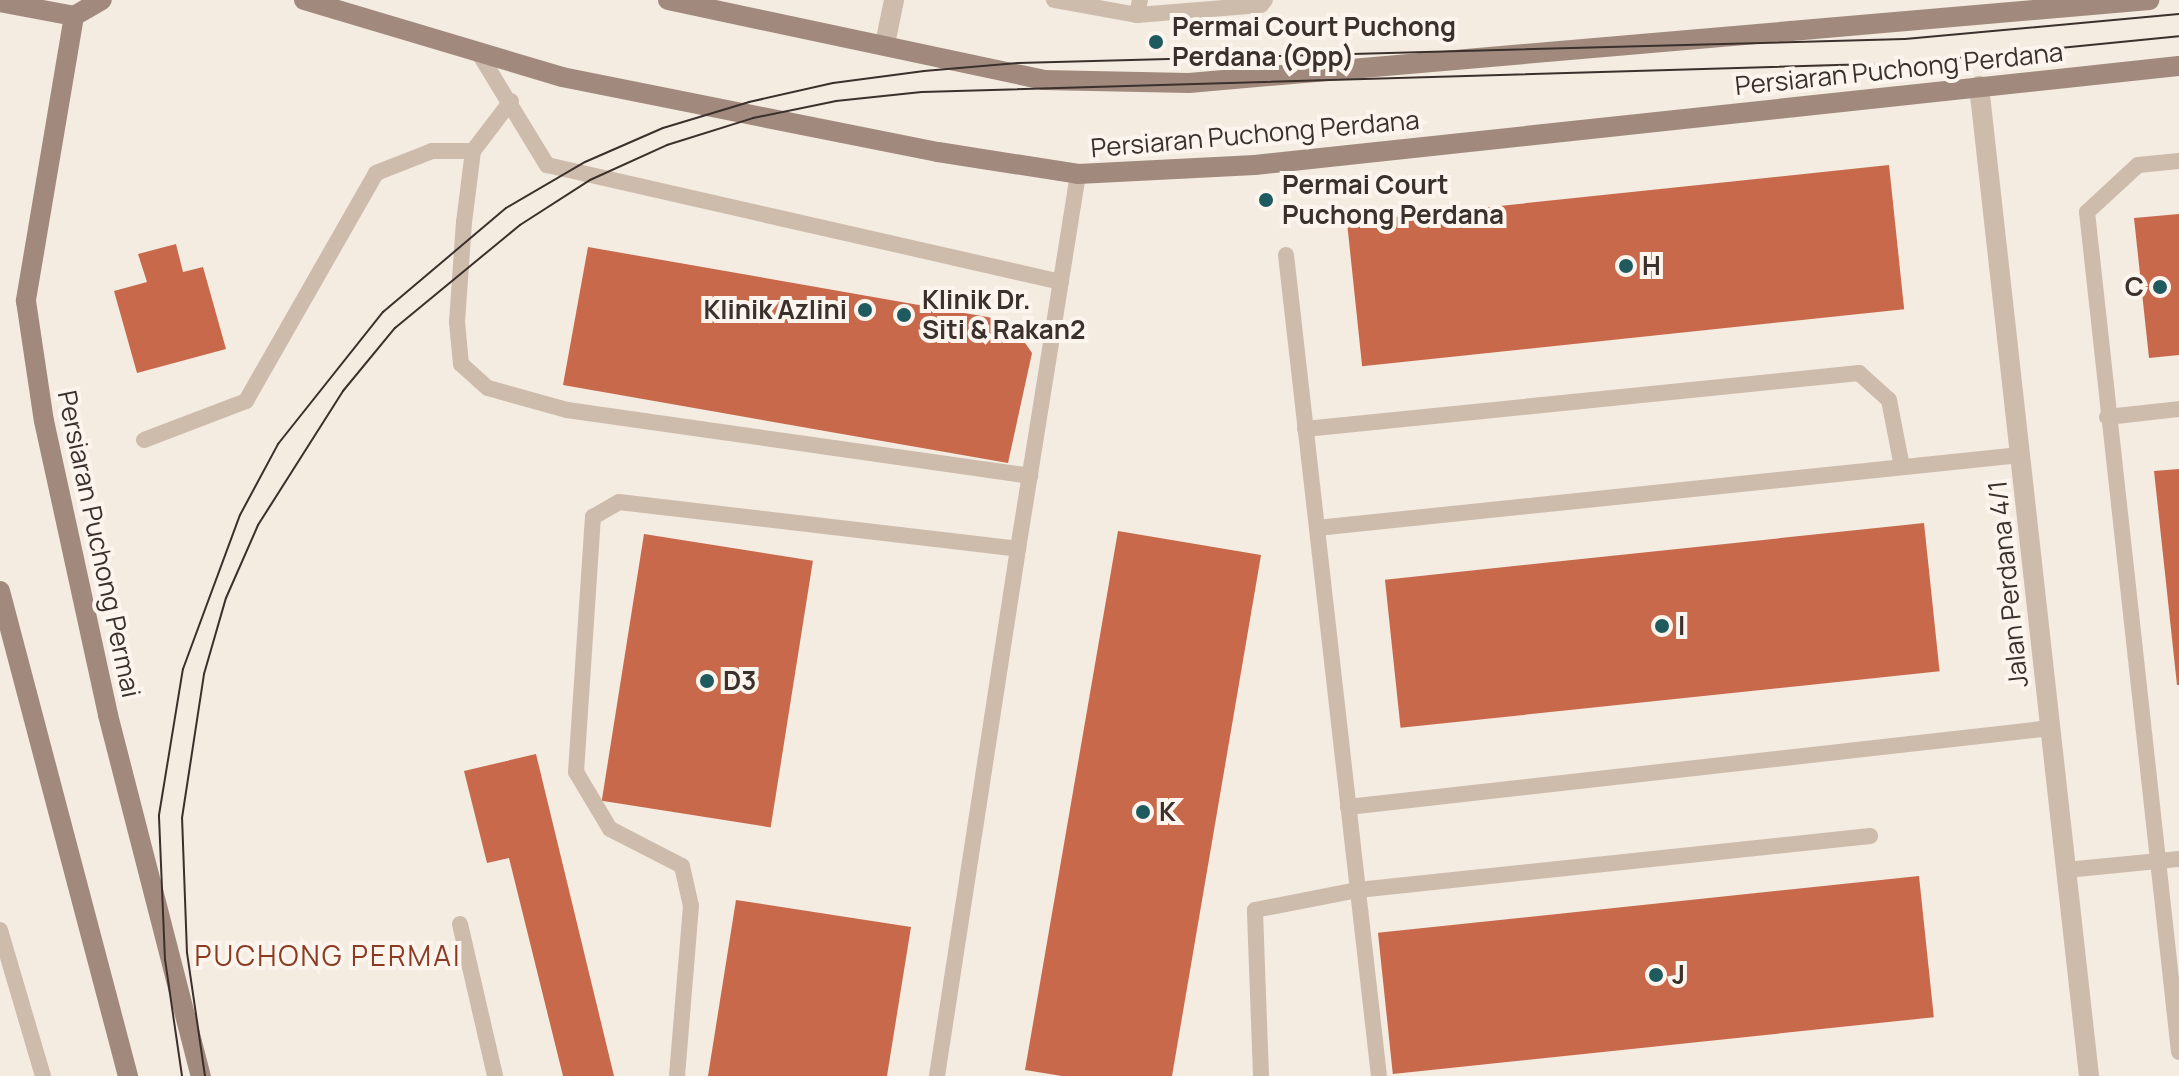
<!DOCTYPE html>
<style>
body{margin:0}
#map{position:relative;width:2179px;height:1076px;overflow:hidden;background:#f4ebe1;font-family:Manrope,sans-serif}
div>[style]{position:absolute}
.building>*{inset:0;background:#c8694b;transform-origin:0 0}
.lane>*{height:16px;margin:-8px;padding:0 8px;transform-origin:8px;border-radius:8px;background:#cdbbac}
.street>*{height:20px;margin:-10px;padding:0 10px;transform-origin:10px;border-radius:10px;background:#cdbbac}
.secondary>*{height:20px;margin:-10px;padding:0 10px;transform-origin:10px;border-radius:10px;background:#a18a7d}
.tram>*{height:2px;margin:-1px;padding:0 1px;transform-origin:1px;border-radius:1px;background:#3b302b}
.dots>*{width:22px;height:22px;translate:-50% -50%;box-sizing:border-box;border:4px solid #fbf5ee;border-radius:50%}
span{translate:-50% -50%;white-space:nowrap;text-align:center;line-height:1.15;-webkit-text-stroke:8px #fbf5ee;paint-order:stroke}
.poi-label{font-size:26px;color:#3b302b;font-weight:700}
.left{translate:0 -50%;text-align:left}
.right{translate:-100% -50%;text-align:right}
.street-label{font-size:26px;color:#3b302b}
.neighbourhood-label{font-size:28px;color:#8c3b22;letter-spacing:2px}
</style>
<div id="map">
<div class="building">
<div style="left:1889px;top:165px;width:145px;height:545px;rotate:84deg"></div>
<div style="clip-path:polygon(2179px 214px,2179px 355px,2149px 358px,2134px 218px)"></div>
<div style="clip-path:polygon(176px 244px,183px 272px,203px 267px,226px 349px,137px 373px,114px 291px,147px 282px,138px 254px)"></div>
<div style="clip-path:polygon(588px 247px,1010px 321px,1032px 353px,1008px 463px,563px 385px)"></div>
<div style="clip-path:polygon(2179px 469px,2179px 685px,2177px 685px,2154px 471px)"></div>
<div style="left:1924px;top:523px;width:149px;height:542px;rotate:84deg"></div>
<div style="clip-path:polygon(1118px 531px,1261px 555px,1172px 1076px,1062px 1076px,1025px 1070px)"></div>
<div style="left:644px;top:534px;width:171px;height:270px;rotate:9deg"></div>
<div style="clip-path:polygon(536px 754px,614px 1076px,563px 1076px,509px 858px,487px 863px,464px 771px)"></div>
<div style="left:1919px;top:876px;width:142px;height:544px;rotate:84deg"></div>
<div style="clip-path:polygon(736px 900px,911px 927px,887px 1076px,708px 1076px)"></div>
</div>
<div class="lane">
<div style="left:1054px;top:0;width:84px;rotate:10.2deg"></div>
<div style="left:1137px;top:15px;width:15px;rotate:-79deg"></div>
<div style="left:1137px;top:15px;width:124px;rotate:-4.6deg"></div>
<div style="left:1261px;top:5px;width:6px;rotate:-51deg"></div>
<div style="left:480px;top:55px;width:129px;rotate:58.7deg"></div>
<div style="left:547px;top:165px;width:527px;rotate:12.82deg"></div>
<div style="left:511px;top:101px;width:63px;rotate:127.2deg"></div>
<div style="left:473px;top:151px;width:72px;rotate:97.2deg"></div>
<div style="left:464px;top:222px;width:100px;rotate:94deg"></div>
<div style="left:457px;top:322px;width:42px;rotate:84.6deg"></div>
<div style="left:461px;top:364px;width:36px;rotate:42deg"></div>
<div style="left:488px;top:388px;width:82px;rotate:15.6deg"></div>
<div style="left:567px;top:410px;width:468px;rotate:8.1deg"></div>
<div style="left:2179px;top:161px;width:41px;rotate:174.4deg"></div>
<div style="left:2138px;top:165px;width:69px;rotate:137.3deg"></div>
<div style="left:2087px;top:212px;width:845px;rotate:83.75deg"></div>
<div style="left:1286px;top:255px;width:826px;rotate:83.54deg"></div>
<div style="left:2107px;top:417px;width:72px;rotate:-6.3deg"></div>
<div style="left:1305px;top:429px;width:557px;rotate:-5.77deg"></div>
<div style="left:1859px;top:373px;width:40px;rotate:42deg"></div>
<div style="left:1889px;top:400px;width:68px;rotate:79deg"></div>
<div style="left:144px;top:440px;width:109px;rotate:-20.9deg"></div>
<div style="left:246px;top:401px;width:262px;rotate:-60.3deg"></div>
<div style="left:376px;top:173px;width:60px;rotate:-21.4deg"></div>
<div style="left:432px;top:151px;width:41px"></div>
<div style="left:1317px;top:528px;width:707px;rotate:-5.93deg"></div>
<div style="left:1018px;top:549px;width:380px;rotate:-80.9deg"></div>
<div style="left:1348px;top:807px;width:707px;rotate:-6.41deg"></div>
<div style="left:2066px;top:870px;width:114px;rotate:-5.6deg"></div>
<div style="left:460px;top:924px;width:156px;rotate:77deg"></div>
<div style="left:0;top:930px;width:152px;rotate:73.6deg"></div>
<div style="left:677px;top:1076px;width:171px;rotate:-85.3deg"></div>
<div style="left:691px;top:906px;width:41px;rotate:-102.7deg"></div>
<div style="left:682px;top:866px;width:81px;rotate:-152.8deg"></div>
<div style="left:610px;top:829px;width:66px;rotate:-120.8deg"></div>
<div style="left:576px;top:772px;width:256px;rotate:-86.2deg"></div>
<div style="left:593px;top:517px;width:30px;rotate:-30deg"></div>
<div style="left:619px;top:502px;width:402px;rotate:6.7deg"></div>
<div style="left:1018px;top:549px;width:533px;rotate:98.74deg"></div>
<div style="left:1261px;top:1076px;width:166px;rotate:-92.1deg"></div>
<div style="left:1255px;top:910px;width:105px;rotate:-11deg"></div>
<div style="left:1358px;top:890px;width:515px;rotate:-6.02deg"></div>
</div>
<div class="street">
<div style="left:885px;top:44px;width:45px;rotate:-78.4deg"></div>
<div style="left:1979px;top:86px;width:996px;rotate:83.66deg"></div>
</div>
<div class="secondary">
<div style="left:304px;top:0;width:269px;rotate:16.6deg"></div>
<div style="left:562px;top:77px;width:383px;rotate:11.3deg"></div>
<div style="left:938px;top:152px;width:142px;rotate:8.9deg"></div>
<div style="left:1078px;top:174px;width:177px;rotate:-2.9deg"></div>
<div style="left:1255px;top:165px;width:929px;rotate:-6.12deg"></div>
<div style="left:668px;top:0;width:383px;rotate:12deg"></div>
<div style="left:1043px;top:80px;width:146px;rotate:1.2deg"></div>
<div style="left:1189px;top:83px;width:964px;rotate:-4.94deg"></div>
<div style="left:0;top:2px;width:75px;rotate:10.7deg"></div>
<div style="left:74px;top:16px;width:32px;rotate:-30deg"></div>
<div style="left:74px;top:16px;width:289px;rotate:99.6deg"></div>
<div style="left:26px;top:301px;width:121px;rotate:81.5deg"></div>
<div style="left:44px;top:421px;width:301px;rotate:77.7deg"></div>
<div style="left:108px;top:715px;width:373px;rotate:75.6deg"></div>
<div style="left:0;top:591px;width:502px;rotate:75.22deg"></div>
</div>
<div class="tram">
<div style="left:182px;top:1076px;width:117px;rotate:-98.3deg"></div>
<div style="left:165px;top:960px;width:145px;rotate:-92.4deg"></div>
<div style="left:159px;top:815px;width:148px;rotate:-80.7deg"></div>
<div style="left:183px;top:669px;width:164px;rotate:-69.7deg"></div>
<div style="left:240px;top:515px;width:81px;rotate:-61.8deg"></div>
<div style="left:278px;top:444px;width:169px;rotate:-51.5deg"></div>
<div style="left:383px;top:312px;width:161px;rotate:-40.2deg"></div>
<div style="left:506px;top:208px;width:91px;rotate:-30.2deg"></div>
<div style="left:585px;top:162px;width:85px;rotate:-23.6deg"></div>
<div style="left:663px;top:128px;width:90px;rotate:-16.8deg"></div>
<div style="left:749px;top:102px;width:86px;rotate:-12.7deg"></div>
<div style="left:833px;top:83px;width:92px;rotate:-7.5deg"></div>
<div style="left:924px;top:71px;width:94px;rotate:-4.9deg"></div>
<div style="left:1018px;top:63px;width:887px;rotate:-1.55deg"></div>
<div style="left:1905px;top:39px;width:275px;rotate:-5.2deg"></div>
<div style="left:205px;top:1076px;width:124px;rotate:-98.3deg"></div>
<div style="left:187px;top:953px;width:135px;rotate:-92.1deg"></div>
<div style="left:182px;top:818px;width:146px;rotate:-81.3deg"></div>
<div style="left:204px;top:674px;width:79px;rotate:-73.9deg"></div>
<div style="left:226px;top:598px;width:80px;rotate:-66.3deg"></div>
<div style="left:258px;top:525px;width:159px;rotate:-57.6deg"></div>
<div style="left:343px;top:391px;width:82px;rotate:-50.5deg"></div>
<div style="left:395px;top:328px;width:162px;rotate:-39.5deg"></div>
<div style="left:520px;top:225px;width:83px;rotate:-32.7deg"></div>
<div style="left:590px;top:180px;width:85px;rotate:-24.4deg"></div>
<div style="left:667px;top:145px;width:90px;rotate:-17.4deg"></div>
<div style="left:753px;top:118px;width:85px;rotate:-11.6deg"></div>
<div style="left:836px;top:101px;width:86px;rotate:-6deg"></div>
<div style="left:922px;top:92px;width:984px;rotate:-1.69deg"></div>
<div style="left:1906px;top:63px;width:274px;rotate:-5.6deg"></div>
</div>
<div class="dots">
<div style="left:1156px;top:42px;background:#1f5a5e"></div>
<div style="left:1266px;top:200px;background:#1f5a5e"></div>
<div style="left:1626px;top:266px;background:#1f5a5e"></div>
<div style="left:2160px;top:287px;background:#1f5a5e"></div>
<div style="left:865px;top:310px;background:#1f5a5e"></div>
<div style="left:904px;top:315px;background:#1f5a5e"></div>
<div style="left:1662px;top:626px;background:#1f5a5e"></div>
<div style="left:707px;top:681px;background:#1f5a5e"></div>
<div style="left:1143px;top:812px;background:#1f5a5e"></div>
<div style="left:1656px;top:975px;background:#1f5a5e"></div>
</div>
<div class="poi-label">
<span class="left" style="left:1172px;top:42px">Permai Court Puchong<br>Perdana (Opp)</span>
<span class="left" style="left:1282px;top:200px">Permai Court<br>Puchong Perdana</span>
<span class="left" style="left:1642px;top:266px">H</span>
<span class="right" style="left:2144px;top:287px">C</span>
<span class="left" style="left:922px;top:315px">Klinik Dr.<br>Siti &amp; Rakan2</span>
<span class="right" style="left:847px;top:310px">Klinik Azlini</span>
<span class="left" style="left:1678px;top:626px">I</span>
<span class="left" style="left:723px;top:681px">D3</span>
<span class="left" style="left:1159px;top:812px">K</span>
<span class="left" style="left:1672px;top:975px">J</span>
</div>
<div class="street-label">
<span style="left:1899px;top:69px;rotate:-6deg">Persiaran Puchong Perdana</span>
<span style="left:1255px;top:134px;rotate:-5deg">Persiaran Puchong Perdana</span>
<span style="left:99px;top:544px;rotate:78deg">Persiaran Puchong Permai</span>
<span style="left:2008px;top:584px;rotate:-96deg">Jalan Perdana 4/1</span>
</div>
<div class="neighbourhood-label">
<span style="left:328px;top:955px">PUCHONG PERMAI</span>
</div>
</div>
